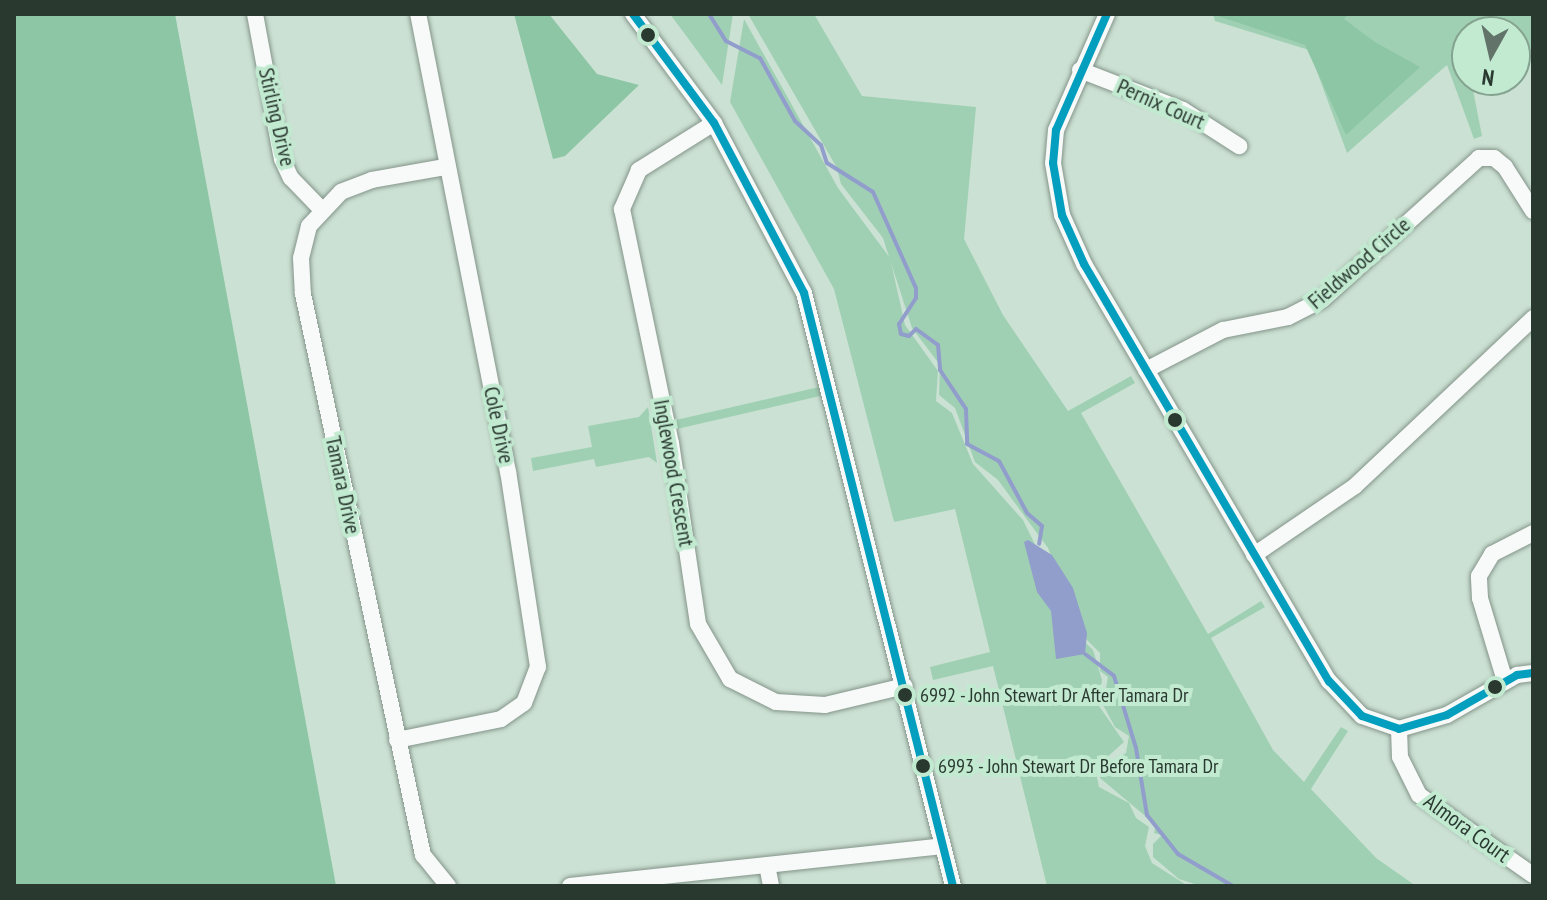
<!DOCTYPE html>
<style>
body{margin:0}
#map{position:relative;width:1547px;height:900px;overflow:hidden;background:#cbe1d3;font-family:"PT Sans Narrow",sans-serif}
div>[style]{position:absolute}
.green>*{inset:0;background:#a0d0b4;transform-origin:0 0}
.forest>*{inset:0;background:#8dc6a5}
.water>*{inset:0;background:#919dcb}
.stream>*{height:4px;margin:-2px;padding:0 2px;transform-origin:2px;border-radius:2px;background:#919dcb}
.roads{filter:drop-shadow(0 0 2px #84948a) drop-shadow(0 0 2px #84948a)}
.minor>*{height:16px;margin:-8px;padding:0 8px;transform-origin:8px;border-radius:8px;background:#f7faf8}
.bus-1>*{height:8px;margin:-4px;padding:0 4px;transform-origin:4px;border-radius:4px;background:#049ebe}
.dots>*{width:22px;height:22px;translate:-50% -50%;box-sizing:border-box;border:4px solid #c2ead1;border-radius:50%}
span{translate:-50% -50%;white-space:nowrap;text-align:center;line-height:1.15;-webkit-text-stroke:8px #c2ead1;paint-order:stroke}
.bus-label{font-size:20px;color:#2a3930}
.left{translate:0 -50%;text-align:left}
.street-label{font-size:22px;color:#2a3930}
.frame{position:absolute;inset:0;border:16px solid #2a3930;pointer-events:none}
.north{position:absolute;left:1451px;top:16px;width:80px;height:80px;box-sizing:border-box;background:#c2ead1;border:2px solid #85a391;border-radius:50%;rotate:188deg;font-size:22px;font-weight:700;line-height:32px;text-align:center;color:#2a3930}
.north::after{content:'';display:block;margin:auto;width:28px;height:36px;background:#627469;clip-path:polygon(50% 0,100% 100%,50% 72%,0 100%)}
</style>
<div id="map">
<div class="green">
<div style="clip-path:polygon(670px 14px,733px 14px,722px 85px,693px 45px)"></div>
<div style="clip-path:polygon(748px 14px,814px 14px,862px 96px,976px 107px,964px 239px,1003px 315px,1068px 411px,1131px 376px,1135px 383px,1081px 413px,1208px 634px,1261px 601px,1265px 607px,1211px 638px,1273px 750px,1304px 782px,1341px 727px,1348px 731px,1311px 789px,1376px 858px,1416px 886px,1201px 886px,1179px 879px,1153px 857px,1153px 844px,1162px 835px,1154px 833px,1156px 825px,1100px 778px,1102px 767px,1126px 753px,1129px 736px,1115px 727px,1103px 705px,1108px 677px,1100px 671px,1100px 653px,1085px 638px,1048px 548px,998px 480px,975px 462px,955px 408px,939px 395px,940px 365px,912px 328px,883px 238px,841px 184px,837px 168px)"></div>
<div style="clip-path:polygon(1213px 14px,1533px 14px,1533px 52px,1515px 54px,1515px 32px,1467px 32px,1467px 80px,1471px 80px,1482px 136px,1474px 139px,1447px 65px,1347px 153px,1309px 50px,1215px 21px)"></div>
<div style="clip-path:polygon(744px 19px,838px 188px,890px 258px,905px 325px,938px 371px,936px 401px,952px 413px,973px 464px,1023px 520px,1081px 638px,1093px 650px,1102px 680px,1099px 706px,1124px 742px,1095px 768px,1099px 787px,1129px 803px,1136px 818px,1149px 827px,1145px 846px,1152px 863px,1188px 886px,1047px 886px,993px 666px,933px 680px,930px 667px,990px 652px,955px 509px,894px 522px,834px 289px,730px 102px)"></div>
<div style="left:819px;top:387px;width:9px;height:148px;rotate:77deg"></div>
<div style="clip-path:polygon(648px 407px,657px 463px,649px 457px,596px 467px,594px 459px,533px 471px,531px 458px,592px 447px,588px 426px,639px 417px)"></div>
</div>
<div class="forest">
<div style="clip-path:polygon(14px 14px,175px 14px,336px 886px,14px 886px)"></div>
<div style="clip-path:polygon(514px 14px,549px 14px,597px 74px,639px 85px,565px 156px,553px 159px)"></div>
<div style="clip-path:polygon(1212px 14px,1349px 14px,1344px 19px,1375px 42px,1420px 67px,1346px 135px,1305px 45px)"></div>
</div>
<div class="water">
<div style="clip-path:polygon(1028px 540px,1052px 555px,1073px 588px,1087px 633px,1085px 654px,1056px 659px,1051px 611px,1037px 592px,1024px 542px)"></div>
</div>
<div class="stream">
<div style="left:709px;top:14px;width:32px;rotate:58deg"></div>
<div style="left:726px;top:41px;width:38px;rotate:27deg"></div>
<div style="left:760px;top:58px;width:72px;rotate:60.9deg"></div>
<div style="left:795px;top:121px;width:35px;rotate:43deg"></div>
<div style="left:821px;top:145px;width:19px;rotate:72deg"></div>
<div style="left:827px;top:163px;width:54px;rotate:32.2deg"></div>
<div style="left:873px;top:192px;width:105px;rotate:65.9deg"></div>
<div style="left:916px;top:288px;width:10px;rotate:90deg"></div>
<div style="left:916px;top:298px;width:31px;rotate:123deg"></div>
<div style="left:899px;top:324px;width:10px;rotate:79deg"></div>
<div style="left:901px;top:334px;width:8px;rotate:14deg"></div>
<div style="left:909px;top:336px;width:10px;rotate:-45deg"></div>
<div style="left:916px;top:329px;width:27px;rotate:36deg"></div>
<div style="left:938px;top:345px;width:25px;rotate:85deg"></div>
<div style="left:940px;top:370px;width:47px;rotate:56.3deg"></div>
<div style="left:966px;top:409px;width:35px;rotate:88deg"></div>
<div style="left:967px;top:444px;width:36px;rotate:28deg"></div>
<div style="left:999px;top:461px;width:59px;rotate:61.7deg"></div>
<div style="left:1027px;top:513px;width:20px;rotate:41deg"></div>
<div style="left:1042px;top:526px;width:18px;rotate:99deg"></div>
<div style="left:1085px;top:654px;width:36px;rotate:37deg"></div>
<div style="left:1114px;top:676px;width:75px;rotate:73deg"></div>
<div style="left:1136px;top:748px;width:68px;rotate:80.7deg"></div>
<div style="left:1147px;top:815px;width:50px;rotate:51.5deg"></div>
<div style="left:1178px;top:854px;width:64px;rotate:30.2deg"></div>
</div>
<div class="roads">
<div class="minor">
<div style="left:255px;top:14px;width:147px;rotate:79.5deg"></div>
<div style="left:282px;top:159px;width:21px;rotate:65deg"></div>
<div style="left:291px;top:178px;width:43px;rotate:45.9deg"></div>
<div style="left:633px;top:14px;width:136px;rotate:53.4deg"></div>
<div style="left:714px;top:123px;width:192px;rotate:62.1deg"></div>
<div style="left:804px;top:293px;width:611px;rotate:75.9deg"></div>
<div style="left:1107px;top:14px;width:127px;rotate:113.7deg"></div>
<div style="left:1056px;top:130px;width:33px;rotate:95deg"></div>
<div style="left:1053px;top:163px;width:53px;rotate:80.2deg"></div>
<div style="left:1062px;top:215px;width:54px;rotate:65.8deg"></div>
<div style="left:1084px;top:264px;width:484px;rotate:59.6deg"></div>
<div style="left:1329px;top:681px;width:48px;rotate:46.7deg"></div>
<div style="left:1362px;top:716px;width:39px;rotate:19deg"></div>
<div style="left:1399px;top:729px;width:50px;rotate:-16.3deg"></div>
<div style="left:1447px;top:715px;width:81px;rotate:-29.7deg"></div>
<div style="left:1517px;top:675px;width:16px;rotate:-7deg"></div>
<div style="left:1080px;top:70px;width:110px;rotate:21.2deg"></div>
<div style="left:1183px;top:110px;width:67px;rotate:32.7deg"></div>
<div style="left:714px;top:123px;width:89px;rotate:147.9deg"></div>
<div style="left:639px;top:170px;width:43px;rotate:113.6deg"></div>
<div style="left:622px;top:209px;width:239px;rotate:78.2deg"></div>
<div style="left:671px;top:443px;width:183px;rotate:81.5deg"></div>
<div style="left:698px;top:624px;width:64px;rotate:59.8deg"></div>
<div style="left:730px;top:679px;width:51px;rotate:26.6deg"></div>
<div style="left:776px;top:702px;width:49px;rotate:3.5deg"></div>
<div style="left:825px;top:705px;width:82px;rotate:-13.4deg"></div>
<div style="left:445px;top:167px;width:74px;rotate:169.9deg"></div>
<div style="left:372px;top:180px;width:33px;rotate:159deg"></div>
<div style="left:341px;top:192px;width:47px;rotate:133.3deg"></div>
<div style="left:309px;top:226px;width:33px;rotate:104deg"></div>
<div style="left:301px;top:258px;width:36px;rotate:87deg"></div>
<div style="left:303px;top:294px;width:574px;rotate:77.93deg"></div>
<div style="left:423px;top:855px;width:40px;rotate:51deg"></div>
<div style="left:1146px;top:370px;width:87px;rotate:-27.5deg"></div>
<div style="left:1223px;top:330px;width:66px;rotate:-11.3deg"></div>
<div style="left:1288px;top:317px;width:38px;rotate:-27deg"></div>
<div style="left:1322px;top:300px;width:212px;rotate:-42.1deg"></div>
<div style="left:1479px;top:158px;width:15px"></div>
<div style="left:1494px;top:158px;width:14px;rotate:39deg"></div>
<div style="left:1505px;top:167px;width:52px;rotate:57.5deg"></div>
<div style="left:1254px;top:555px;width:122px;rotate:-34.3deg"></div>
<div style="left:1355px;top:486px;width:245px;rotate:-43.3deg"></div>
<div style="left:1505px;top:681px;width:87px;rotate:-106.8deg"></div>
<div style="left:1480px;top:598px;width:22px;rotate:-93deg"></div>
<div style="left:1479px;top:576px;width:26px;rotate:-59deg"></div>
<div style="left:1492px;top:554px;width:46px;rotate:-27.1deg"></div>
<div style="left:1399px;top:729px;width:28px;rotate:88deg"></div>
<div style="left:1400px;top:757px;width:42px;rotate:63.4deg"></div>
<div style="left:1419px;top:795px;width:139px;rotate:35.1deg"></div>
<div style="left:397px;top:740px;width:106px;rotate:-11.4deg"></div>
<div style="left:501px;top:719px;width:28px;rotate:-35deg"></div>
<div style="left:524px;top:703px;width:39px;rotate:-69deg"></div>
<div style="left:538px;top:667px;width:197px;rotate:-98.7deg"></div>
<div style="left:508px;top:472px;width:467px;rotate:-101.1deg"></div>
<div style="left:767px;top:865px;width:21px;rotate:79deg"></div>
<div style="left:570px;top:886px;width:375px;rotate:-6.1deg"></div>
</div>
</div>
<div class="bus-1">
<div style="left:633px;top:14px;width:136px;rotate:53.4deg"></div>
<div style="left:714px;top:123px;width:192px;rotate:62.1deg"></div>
<div style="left:804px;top:293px;width:611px;rotate:75.9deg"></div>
<div style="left:1107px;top:14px;width:127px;rotate:113.7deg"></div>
<div style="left:1056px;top:130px;width:33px;rotate:95deg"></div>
<div style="left:1053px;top:163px;width:53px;rotate:80.2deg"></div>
<div style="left:1062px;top:215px;width:54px;rotate:65.8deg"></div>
<div style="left:1084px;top:264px;width:484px;rotate:59.6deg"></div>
<div style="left:1329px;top:681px;width:48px;rotate:46.7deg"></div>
<div style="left:1362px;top:716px;width:39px;rotate:19deg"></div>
<div style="left:1399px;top:729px;width:50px;rotate:-16.3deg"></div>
<div style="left:1447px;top:715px;width:81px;rotate:-29.7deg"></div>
<div style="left:1517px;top:675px;width:16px;rotate:-7deg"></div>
</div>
<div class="dots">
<div style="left:648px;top:35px;background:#2a3930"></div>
<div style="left:1175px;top:420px;background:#2a3930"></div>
<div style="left:1495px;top:687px;background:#2a3930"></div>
<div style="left:905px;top:695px;background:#2a3930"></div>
<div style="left:923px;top:766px;background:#2a3930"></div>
</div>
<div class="bus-label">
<span class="left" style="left:920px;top:695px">6992 - John Stewart Dr After Tamara Dr</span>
<span class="left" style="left:938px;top:766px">6993 - John Stewart Dr Before Tamara Dr</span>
</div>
<div class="street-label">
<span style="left:1161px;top:104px;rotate:24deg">Pernix Court</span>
<span style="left:277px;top:117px;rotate:77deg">Stirling Drive</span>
<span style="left:1359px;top:263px;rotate:-41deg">Fieldwood Circle</span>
<span style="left:499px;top:425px;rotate:78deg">Cole Drive</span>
<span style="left:674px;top:473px;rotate:80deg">Inglewood Crescent</span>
<span style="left:343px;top:485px;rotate:78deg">Tamara Drive</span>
<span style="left:1467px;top:828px;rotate:36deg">Almora Court</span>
</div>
<div class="frame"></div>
<div class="north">N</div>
</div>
